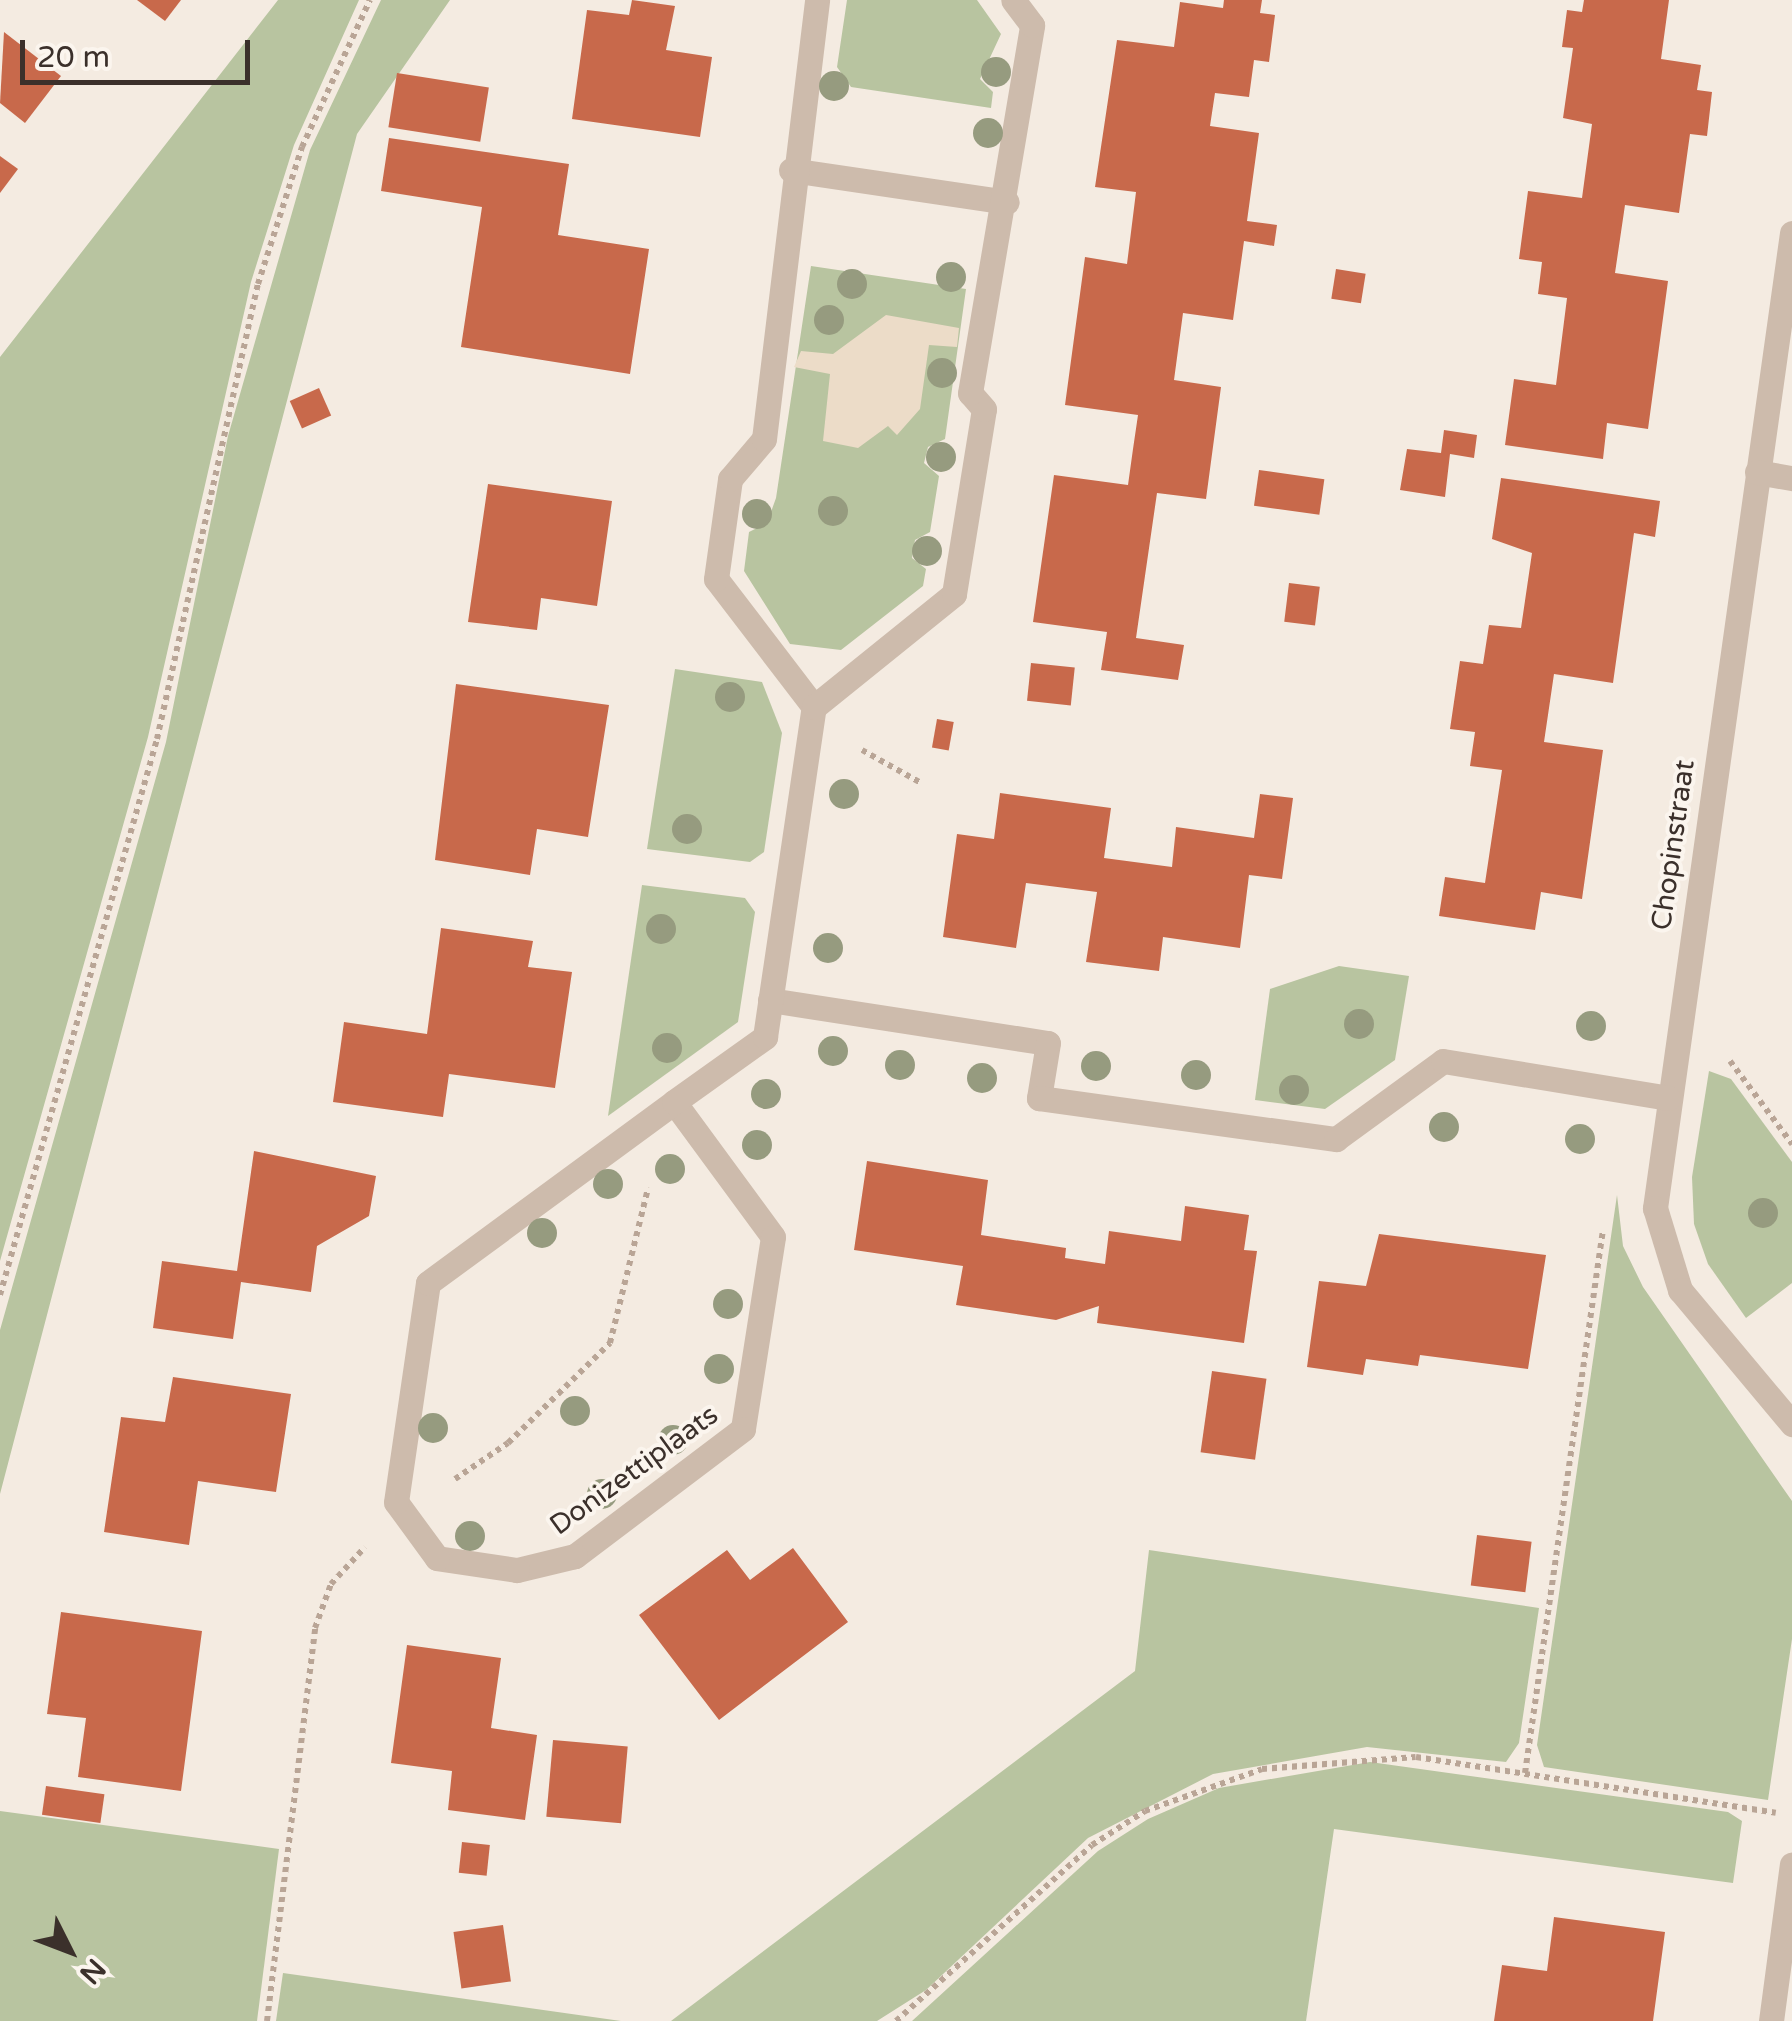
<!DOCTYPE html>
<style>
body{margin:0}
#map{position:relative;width:1792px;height:2021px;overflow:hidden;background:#f4ebe1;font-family:"Varela Round",sans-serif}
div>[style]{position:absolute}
.green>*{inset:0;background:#b8c4a0}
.plaza>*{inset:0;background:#ecdcc8}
.building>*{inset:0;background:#c8694b;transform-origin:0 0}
.path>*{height:6px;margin-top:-3px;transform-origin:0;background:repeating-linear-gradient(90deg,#b9a596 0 5px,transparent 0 10px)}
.minor>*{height:25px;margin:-12.5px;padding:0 12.5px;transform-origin:12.5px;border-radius:12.5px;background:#cdbbac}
.trees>*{width:30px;height:30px;margin:-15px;border-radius:50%;background:#969b7f}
span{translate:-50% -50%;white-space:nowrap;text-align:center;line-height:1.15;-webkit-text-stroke:8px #fbf5ee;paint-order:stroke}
.street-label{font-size:28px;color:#3b302b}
.north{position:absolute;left:20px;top:1901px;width:100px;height:100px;-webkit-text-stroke:8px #fbf5ee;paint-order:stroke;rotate:132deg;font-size:28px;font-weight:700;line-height:40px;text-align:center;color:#3b302b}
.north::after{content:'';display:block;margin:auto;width:35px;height:45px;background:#3b302b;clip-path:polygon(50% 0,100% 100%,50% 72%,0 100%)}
.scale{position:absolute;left:20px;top:40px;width:230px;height:45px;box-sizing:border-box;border:5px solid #3b302b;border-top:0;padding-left:12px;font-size:30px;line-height:35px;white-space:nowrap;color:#3b302b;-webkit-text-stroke:8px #fbf5ee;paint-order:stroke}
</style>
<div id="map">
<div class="green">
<div style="clip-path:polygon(278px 0,359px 0,294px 145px,251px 282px,148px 737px,0 1261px,0 357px)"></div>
<div style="clip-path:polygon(381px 0,450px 0,357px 134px,0 1494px,0 1330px,166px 742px,228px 436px,310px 150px)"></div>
<div style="clip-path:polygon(847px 0,977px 0,1001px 34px,980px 79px,993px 92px,991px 108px,851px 87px,837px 67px)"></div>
<div style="clip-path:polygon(811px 266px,966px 289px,945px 439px,928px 447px,924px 463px,939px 476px,930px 532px,915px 540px,912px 558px,926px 569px,923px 586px,841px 650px,790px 644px,744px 571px,749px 532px,767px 523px,776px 498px)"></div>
<div style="clip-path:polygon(675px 669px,762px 682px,782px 733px,764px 852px,750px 862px,647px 849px)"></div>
<div style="clip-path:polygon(642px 885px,745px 898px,755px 912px,738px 1022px,608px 1116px)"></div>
<div style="clip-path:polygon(1339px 966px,1409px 976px,1395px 1060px,1325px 1109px,1255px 1100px,1270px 989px)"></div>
<div style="clip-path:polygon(1709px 1071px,1731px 1079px,1792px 1162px,1792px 1283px,1746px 1318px,1708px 1264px,1694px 1224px,1692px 1177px)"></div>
<div style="clip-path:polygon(1617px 1195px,1623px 1246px,1643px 1287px,1792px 1501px,1792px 1639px,1768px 1800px,1544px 1767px,1537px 1745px)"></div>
<div style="clip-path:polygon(1149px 1550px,1539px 1608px,1519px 1743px,1506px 1762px,1367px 1747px,1213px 1774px,1088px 1838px,926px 1990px,877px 2021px,671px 2021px,1135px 1671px)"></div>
<div style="clip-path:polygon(1370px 1762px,1728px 1812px,1742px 1821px,1733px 1883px,1334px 1829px,1306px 2021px,912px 2021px,1098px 1851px,1148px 1819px,1219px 1788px)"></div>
<div style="clip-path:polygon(0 1811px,279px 1849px,257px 2021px,0 2021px)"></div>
<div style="clip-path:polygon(283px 1973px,621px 2021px,276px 2021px)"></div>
</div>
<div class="plaza">
<div style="clip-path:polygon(886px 315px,959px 328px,957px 347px,929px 345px,920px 409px,897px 435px,888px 426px,858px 448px,823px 441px,830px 374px,794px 367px,801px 351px,833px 354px)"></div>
</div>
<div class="building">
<div style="clip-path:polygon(137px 0,181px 0,165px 21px)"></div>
<div style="clip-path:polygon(632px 0,675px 6px,666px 50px,712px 57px,700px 137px,572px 119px,587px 10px,629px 15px)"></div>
<div style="clip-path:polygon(1224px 0,1262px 0,1260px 13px,1275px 15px,1269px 62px,1254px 60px,1249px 97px,1215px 93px,1210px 126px,1259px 133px,1247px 221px,1277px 225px,1274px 246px,1244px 241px,1233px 320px,1183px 313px,1174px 380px,1221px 387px,1206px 499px,1157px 493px,1136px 638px,1184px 645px,1178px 680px,1101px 670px,1107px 632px,1033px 622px,1054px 475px,1128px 485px,1133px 449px,1138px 415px,1065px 405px,1085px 257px,1127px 264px,1136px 192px,1095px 187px,1117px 40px,1174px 47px,1180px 2px,1223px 8px)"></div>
<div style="clip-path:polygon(1584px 0,1669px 0,1661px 59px,1701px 65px,1697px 90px,1712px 92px,1707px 136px,1690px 134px,1679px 213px,1625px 205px,1615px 273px,1668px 281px,1648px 429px,1607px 423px,1603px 459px,1505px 445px,1514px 379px,1556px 385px,1567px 298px,1538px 294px,1542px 262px,1519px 259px,1528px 191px,1582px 198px,1592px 124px,1563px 118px,1573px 48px,1562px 47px,1567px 10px,1582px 12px)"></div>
<div style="clip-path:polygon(4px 32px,61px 76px,25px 123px,0 103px)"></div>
<div style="left:397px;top:73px;width:93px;height:55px;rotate:9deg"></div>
<div style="clip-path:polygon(389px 138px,569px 164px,558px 235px,649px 249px,630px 374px,461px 347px,482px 207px,381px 191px)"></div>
<div style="clip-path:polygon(0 156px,18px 169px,0 193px)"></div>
<div style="left:1336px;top:269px;width:30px;height:30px;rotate:9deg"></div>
<div style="left:319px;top:388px;width:30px;height:32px;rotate:66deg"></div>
<div style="clip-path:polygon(1444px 430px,1477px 435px,1474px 458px,1450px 454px,1445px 497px,1400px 490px,1407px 449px,1441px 453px)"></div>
<div style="left:1259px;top:470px;width:66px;height:36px;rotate:8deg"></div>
<div style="clip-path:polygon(1501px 478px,1660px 501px,1655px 537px,1634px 533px,1613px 683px,1554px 674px,1544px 742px,1603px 750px,1582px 899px,1541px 892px,1535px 930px,1439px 916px,1445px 877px,1485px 883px,1502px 770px,1470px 766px,1475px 732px,1450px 729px,1460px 661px,1483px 664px,1489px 625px,1521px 628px,1532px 553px,1492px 539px)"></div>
<div style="clip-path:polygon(488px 484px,612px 501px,597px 606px,541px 598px,537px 630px,468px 622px)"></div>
<div style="left:1289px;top:583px;width:31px;height:39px;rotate:7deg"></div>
<div style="left:1031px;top:663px;width:44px;height:38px;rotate:6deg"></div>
<div style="clip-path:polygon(456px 684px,609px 705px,588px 837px,537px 829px,530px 875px,435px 860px)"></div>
<div style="left:937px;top:719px;width:17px;height:29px;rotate:10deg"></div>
<div style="clip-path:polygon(1000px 793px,1111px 808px,1104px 858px,1172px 867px,1176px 827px,1254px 838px,1260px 794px,1293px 798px,1282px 879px,1249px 875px,1240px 948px,1163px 937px,1159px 971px,1086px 962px,1097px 892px,1026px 883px,1016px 948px,943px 937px,957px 834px,994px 839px)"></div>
<div style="clip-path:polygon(441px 928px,533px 941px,528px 967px,572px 972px,555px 1088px,449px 1074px,443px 1117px,333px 1102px,344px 1022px,427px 1034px)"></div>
<div style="clip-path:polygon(254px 1151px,376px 1176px,369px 1216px,317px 1246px,311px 1292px,241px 1282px,233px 1339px,153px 1328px,162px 1261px,237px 1271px)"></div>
<div style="clip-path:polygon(867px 1161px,988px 1180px,981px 1235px,1066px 1248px,1065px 1258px,1105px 1264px,1109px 1231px,1181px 1241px,1185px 1206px,1249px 1215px,1244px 1250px,1257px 1251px,1244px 1343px,1097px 1323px,1099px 1306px,1056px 1320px,956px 1305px,963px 1266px,854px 1250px)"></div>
<div style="clip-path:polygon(1379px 1234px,1546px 1255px,1528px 1369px,1420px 1355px,1418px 1366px,1366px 1359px,1363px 1375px,1307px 1367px,1319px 1281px,1366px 1286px)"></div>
<div style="left:1212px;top:1371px;width:55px;height:82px;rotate:8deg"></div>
<div style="clip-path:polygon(173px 1377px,291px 1394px,276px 1492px,198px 1481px,189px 1545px,104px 1532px,121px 1417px,165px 1422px)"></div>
<div style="left:1477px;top:1535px;width:55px;height:51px;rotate:7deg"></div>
<div style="clip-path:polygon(793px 1548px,848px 1622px,719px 1720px,639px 1615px,727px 1550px,750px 1580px)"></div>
<div style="clip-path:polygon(61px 1612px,202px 1631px,181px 1791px,78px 1777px,86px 1718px,47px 1714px)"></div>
<div style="clip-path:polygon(407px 1645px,501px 1658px,491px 1728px,537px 1735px,525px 1820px,448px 1810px,452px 1771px,391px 1763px)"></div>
<div style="left:553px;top:1740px;width:75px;height:77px;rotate:5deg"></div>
<div style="left:46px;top:1786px;width:59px;height:29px;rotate:8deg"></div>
<div style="left:462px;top:1842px;width:28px;height:31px;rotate:6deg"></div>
<div style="clip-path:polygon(1554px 1917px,1665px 1932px,1653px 2021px,1494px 2021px,1502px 1965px,1547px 1971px)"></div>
<div style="left:503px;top:1925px;width:57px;height:50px;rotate:82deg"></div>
</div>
<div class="path">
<div style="left:862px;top:750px;width:68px;rotate:29.2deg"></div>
<div style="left:1730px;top:1061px;width:104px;rotate:53.2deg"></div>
<div style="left:0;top:1295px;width:578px;rotate:-74.23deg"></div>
<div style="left:157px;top:739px;width:466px;rotate:-77.5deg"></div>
<div style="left:258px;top:284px;width:144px;rotate:-72.2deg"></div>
<div style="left:302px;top:147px;width:162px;rotate:-65.2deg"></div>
<div style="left:455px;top:1479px;width:64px;rotate:-34.2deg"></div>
<div style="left:508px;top:1443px;width:143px;rotate:-44.4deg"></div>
<div style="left:610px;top:1343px;width:160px;rotate:-76.2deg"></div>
<div style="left:1525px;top:1773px;width:549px;rotate:-81.83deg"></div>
<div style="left:267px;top:2021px;width:396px;rotate:-83deg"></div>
<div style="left:315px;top:1628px;width:47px;rotate:-70deg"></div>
<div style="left:331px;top:1584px;width:50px;rotate:-47.4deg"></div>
<div style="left:896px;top:2021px;width:263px;rotate:-41.9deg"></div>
<div style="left:1092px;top:1845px;width:63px;rotate:-32.7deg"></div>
<div style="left:1145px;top:1811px;width:124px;rotate:-19.7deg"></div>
<div style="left:1262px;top:1769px;width:154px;rotate:-4.5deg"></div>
<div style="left:1416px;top:1757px;width:364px;rotate:8.8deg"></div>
</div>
<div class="minor">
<div style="left:791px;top:170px;width:218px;rotate:8.4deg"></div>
<div style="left:1792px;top:233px;width:985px;rotate:98deg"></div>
<div style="left:1655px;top:1208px;width:86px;rotate:73deg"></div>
<div style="left:1680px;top:1290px;width:175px;rotate:50.1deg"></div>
<div style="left:1757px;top:472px;width:36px;rotate:10deg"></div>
<div style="left:814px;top:707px;width:161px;rotate:-127.4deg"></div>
<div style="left:716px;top:579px;width:101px;rotate:-82deg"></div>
<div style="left:730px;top:479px;width:52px;rotate:-49.6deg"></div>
<div style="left:764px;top:439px;width:442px;rotate:-83.1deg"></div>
<div style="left:770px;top:1000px;width:281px;rotate:8.8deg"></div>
<div style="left:1048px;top:1043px;width:56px;rotate:99.3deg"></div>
<div style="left:1039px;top:1098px;width:300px;rotate:7.9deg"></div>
<div style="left:1336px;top:1139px;width:132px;rotate:-36.1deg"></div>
<div style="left:1443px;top:1061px;width:228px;rotate:9.3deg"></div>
<div style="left:674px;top:1102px;width:167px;rotate:53.7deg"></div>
<div style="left:773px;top:1237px;width:194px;rotate:98.9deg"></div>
<div style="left:743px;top:1429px;width:211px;rotate:142.9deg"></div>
<div style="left:575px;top:1556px;width:60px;rotate:166.4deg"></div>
<div style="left:517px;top:1570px;width:81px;rotate:-171.5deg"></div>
<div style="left:437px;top:1558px;width:69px;rotate:-126.2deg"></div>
<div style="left:396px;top:1502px;width:221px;rotate:-81.7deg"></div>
<div style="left:428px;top:1283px;width:305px;rotate:-36.3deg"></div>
<div style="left:674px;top:1102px;width:112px;rotate:-35.5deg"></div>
<div style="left:765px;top:1037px;width:334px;rotate:-81.6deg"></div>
<div style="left:814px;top:707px;width:180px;rotate:-38.9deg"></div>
<div style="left:954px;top:594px;width:187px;rotate:-80.8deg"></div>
<div style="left:984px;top:409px;width:21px;rotate:-131deg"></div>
<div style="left:970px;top:393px;width:373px;rotate:-80.4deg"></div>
<div style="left:1032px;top:25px;width:31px;rotate:-127deg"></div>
<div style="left:1771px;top:2021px;width:158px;rotate:-82.4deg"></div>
</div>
<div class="trees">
<div style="left:996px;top:72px"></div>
<div style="left:834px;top:86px"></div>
<div style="left:988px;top:133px"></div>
<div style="left:951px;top:277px"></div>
<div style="left:852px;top:284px"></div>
<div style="left:829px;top:320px"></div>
<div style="left:942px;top:373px"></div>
<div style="left:941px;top:457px"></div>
<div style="left:833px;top:511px"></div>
<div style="left:757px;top:514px"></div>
<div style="left:927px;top:551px"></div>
<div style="left:730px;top:697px"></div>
<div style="left:844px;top:794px"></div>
<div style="left:687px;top:829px"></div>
<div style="left:661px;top:929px"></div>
<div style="left:828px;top:948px"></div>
<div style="left:1359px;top:1024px"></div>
<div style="left:1591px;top:1026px"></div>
<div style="left:667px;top:1048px"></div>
<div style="left:833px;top:1051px"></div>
<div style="left:900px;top:1065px"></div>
<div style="left:1096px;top:1066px"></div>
<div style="left:1196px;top:1075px"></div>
<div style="left:982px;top:1078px"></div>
<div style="left:1294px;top:1090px"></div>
<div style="left:766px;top:1094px"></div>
<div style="left:1444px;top:1127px"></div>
<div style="left:1580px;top:1139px"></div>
<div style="left:757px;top:1145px"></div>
<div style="left:670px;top:1169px"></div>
<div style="left:608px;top:1184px"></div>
<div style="left:1763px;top:1213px"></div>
<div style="left:542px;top:1233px"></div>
<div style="left:728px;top:1304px"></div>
<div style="left:719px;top:1369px"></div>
<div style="left:575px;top:1411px"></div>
<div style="left:433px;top:1428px"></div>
<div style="left:673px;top:1440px"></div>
<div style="left:602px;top:1494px"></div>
<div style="left:470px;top:1536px"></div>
</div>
<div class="street-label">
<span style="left:1673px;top:845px;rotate:-82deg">Chopinstraat</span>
<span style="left:634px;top:1470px;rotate:-36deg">Donizettiplaats</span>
</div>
<div class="north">N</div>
<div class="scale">20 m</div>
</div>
